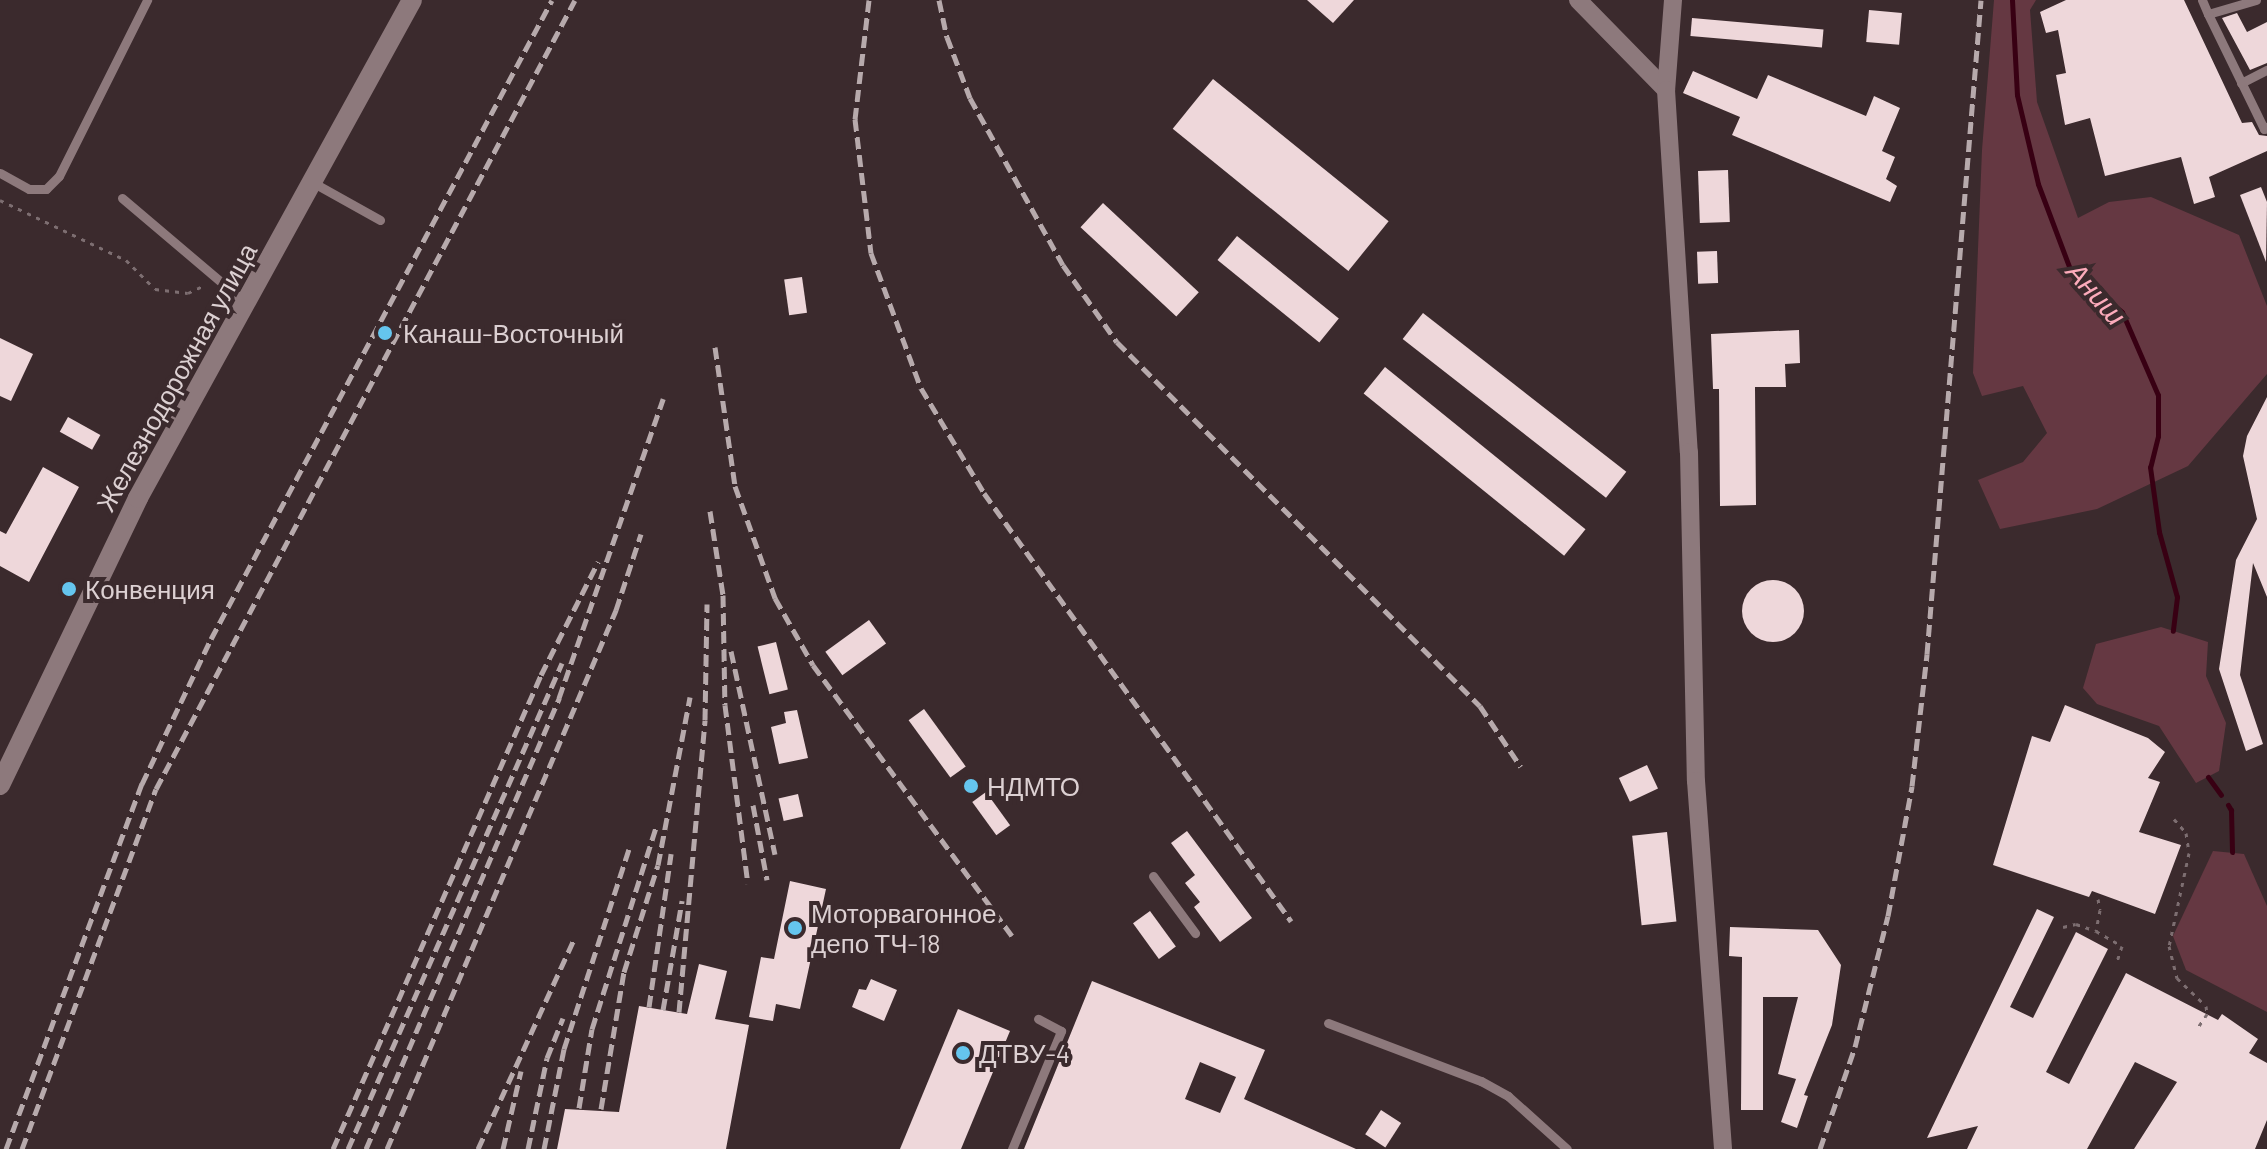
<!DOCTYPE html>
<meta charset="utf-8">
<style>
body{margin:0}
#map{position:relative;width:2267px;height:1149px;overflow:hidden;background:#3b2a2d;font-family:Barlow,sans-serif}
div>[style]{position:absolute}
.green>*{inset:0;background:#653842}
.stream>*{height:5px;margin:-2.5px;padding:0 2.5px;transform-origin:2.5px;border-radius:2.5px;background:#380013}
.building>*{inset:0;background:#eed7da;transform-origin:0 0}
.round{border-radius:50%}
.path>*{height:3px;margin-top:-1.5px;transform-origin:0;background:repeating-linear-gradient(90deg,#7d6e71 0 4px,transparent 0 10px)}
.lane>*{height:9px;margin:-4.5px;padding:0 4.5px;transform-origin:4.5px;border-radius:4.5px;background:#8d797c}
.street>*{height:18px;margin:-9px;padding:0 9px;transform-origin:9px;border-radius:9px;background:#8d797c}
.secondary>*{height:20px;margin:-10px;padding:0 10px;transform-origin:10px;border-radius:10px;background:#8d797c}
.rail>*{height:5px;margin-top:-2.5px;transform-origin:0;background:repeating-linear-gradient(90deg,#b7aaac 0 12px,transparent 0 18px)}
.dots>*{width:22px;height:22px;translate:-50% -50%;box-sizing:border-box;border:4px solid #3b2a2d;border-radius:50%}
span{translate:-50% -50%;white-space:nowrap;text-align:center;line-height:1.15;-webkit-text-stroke:8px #3b2a2d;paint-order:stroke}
.poi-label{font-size:26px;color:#dcd0d2}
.left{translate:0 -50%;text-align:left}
.street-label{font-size:26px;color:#dcd0d2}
.water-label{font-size:28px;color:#fcabbb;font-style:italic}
</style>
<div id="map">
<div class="green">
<div style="clip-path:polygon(1994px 0,2036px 0,2030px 10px,2037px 102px,2078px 218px,2109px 202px,2151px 197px,2239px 235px,2267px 306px,2267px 374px,2188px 466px,2097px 509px,2000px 529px,1978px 480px,2023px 462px,2047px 433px,2023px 386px,1982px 396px,1973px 373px,1982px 150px)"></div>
<div style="clip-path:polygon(2161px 627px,2208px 642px,2206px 676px,2226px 723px,2219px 771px,2196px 783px,2159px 726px,2097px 704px,2083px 688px,2096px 644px)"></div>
<div style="clip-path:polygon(2213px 851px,2244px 854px,2267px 906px,2267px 1012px,2186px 970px,2173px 936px)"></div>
</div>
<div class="stream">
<div style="left:2012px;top:0;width:95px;rotate:87deg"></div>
<div style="left:2017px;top:95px;width:91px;rotate:76.7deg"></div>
<div style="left:2038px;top:184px;width:91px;rotate:69.4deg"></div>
<div style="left:2070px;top:269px;width:67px;rotate:39.6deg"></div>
<div style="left:2122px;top:312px;width:90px;rotate:66.6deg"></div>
<div style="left:2158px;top:395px;width:41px;rotate:90deg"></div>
<div style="left:2158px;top:436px;width:32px;rotate:104deg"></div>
<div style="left:2150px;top:467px;width:66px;rotate:82.1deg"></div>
<div style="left:2159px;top:532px;width:67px;rotate:74.5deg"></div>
<div style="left:2177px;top:597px;width:34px;rotate:97deg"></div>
<div style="left:2208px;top:777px;width:22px;rotate:54deg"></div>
<div style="left:2228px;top:805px;width:6px;rotate:59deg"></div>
<div style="left:2231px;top:810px;width:42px;rotate:88.6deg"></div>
</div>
<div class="building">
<div style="clip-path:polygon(1307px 0,1354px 0,1333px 23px)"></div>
<div style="clip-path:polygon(2066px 0,2184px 0,2242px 123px,2252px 122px,2259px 135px,2267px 136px,2267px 151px,2209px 177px,2215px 197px,2194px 204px,2181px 157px,2105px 176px,2090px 118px,2065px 125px,2056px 75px,2066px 73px,2058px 30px,2046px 33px,2040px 12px)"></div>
<div style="left:1869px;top:10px;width:33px;height:32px;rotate:5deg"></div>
<div style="clip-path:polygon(2237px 13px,2247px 32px,2267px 22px,2267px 63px,2250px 70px,2222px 18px)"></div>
<div style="left:1692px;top:18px;width:132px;height:18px;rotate:5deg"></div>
<div style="clip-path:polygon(1693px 71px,1757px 99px,1768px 75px,1866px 116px,1874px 96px,1900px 108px,1882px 151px,1895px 157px,1886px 179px,1897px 186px,1890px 202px,1732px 135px,1740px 117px,1683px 93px)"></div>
<div style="left:1213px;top:79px;width:226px;height:64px;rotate:39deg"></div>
<div style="left:1728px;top:170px;width:52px;height:30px;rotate:88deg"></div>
<div style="clip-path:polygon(2261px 187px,2267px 202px,2266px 262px,2240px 195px)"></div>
<div style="left:1103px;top:203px;width:131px;height:33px;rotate:43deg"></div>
<div style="left:1237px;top:236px;width:131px;height:31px;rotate:39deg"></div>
<div style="left:1717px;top:251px;width:32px;height:20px;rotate:88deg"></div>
<div style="left:802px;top:277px;width:36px;height:18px;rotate:82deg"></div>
<div style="left:1423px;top:313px;width:258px;height:33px;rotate:38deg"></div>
<div style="clip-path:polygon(1799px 330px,1800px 363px,1785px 364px,1786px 387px,1755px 387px,1756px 505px,1720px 506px,1719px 389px,1713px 389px,1711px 334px)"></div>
<div style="clip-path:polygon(0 338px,33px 354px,11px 401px,0 396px)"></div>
<div style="left:1385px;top:367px;width:258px;height:34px;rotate:39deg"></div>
<div style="clip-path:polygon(2267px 397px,2267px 597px,2253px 563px,2240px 675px,2263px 744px,2246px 751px,2219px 669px,2236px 560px,2257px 519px,2243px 456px,2247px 436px)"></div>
<div style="left:68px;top:417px;width:37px;height:17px;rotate:29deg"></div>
<div style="clip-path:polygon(43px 467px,79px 487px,29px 582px,0 566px,0 531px,6px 534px)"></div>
<div class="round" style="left:1742px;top:580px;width:62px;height:62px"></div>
<div style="left:869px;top:620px;width:29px;height:54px;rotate:54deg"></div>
<div style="left:776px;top:642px;width:49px;height:19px;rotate:76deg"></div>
<div style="clip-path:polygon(2065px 705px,2148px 738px,2165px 752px,2148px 778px,2160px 782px,2139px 832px,2181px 845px,2155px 914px,2092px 891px,2089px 897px,1993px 865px,2032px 736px,2050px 742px)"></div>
<div style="left:924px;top:709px;width:71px;height:19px;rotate:54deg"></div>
<div style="clip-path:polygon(797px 710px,808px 758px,779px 764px,771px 727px,786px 723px,784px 712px)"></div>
<div style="left:1647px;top:765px;width:26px;height:31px;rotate:65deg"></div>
<div style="left:986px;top:792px;width:41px;height:17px;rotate:54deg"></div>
<div style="left:798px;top:794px;width:23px;height:20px;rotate:77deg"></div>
<div style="clip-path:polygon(1187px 831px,1252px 918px,1220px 942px,1194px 907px,1200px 902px,1185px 883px,1195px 875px,1171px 843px)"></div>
<div style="left:1667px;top:832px;width:90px;height:35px;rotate:84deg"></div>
<div style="clip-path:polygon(790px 881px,826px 889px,800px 1009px,776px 1004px,773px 1021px,749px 1017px,761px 957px,774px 959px)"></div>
<div style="clip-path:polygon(2037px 909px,2054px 917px,2010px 1007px,2033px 1018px,2076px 932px,2108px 949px,2046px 1072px,2069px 1084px,2126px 973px,2218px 1020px,2222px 1014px,2258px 1039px,2249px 1053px,2267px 1063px,2267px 1120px,2255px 1149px,2134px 1149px,2177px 1082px,2135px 1062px,2087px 1149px,1967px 1149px,1978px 1126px,1927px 1138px)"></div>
<div style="left:1150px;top:911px;width:44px;height:21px;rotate:54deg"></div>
<div style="clip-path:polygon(1730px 927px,1818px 930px,1841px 965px,1832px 1025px,1804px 1095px,1808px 1096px,1797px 1128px,1781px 1122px,1796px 1079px,1778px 1074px,1798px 997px,1763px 997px,1763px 1110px,1741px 1110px,1742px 957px,1729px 956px)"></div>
<div style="clip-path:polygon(699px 964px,727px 971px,715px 1019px,749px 1025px,726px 1149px,557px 1149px,565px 1109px,619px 1112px,639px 1006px,687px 1014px)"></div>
<div style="clip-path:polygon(871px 979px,897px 990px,884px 1021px,852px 1007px,859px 989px,866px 990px)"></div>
<div style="clip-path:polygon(evenodd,1092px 981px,1265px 1050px,1244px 1099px,1356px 1149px,1024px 1149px,1092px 981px,1200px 1062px,1236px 1077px,1220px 1113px,1185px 1099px,1200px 1062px)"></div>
<div style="clip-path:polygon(958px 1009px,1010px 1031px,961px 1149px,900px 1149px)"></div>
<div style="left:1381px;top:1110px;width:24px;height:29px;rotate:33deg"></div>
</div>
<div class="path">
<div style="left:0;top:200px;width:140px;rotate:25.5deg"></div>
<div style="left:126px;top:260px;width:41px;rotate:45deg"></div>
<div style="left:155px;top:289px;width:33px;rotate:7deg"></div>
<div style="left:188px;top:293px;width:19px;rotate:-25deg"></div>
<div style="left:2174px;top:819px;width:18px;rotate:49deg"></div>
<div style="left:2186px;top:833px;width:20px;rotate:81deg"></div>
<div style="left:2189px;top:853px;width:95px;rotate:102.1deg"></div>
<div style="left:2169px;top:946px;width:33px;rotate:76deg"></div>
<div style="left:2177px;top:978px;width:40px;rotate:44deg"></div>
<div style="left:2206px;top:1006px;width:8px;rotate:83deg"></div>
<div style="left:2207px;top:1014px;width:18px;rotate:124deg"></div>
<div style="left:2098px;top:899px;width:11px;rotate:80deg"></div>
<div style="left:2100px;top:910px;width:21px;rotate:101deg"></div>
<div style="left:2096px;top:931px;width:30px;rotate:30deg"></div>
<div style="left:2122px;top:946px;width:16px;rotate:108deg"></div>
<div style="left:2063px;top:927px;width:13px;rotate:-13deg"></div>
<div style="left:2076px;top:924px;width:21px;rotate:19deg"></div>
</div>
<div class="lane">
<div style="left:2202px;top:0;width:15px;rotate:67deg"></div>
<div style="left:2256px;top:0;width:50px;rotate:163.7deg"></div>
<div style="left:2208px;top:14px;width:128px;rotate:64deg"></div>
<div style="left:2264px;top:129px;width:4px;rotate:-34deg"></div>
<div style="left:2241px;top:83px;width:29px;rotate:-27deg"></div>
<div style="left:0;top:173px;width:33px;rotate:29deg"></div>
<div style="left:29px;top:189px;width:17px"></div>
<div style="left:46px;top:189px;width:18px;rotate:-45deg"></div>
<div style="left:59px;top:176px;width:197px;rotate:-63.4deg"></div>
<div style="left:312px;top:182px;width:78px;rotate:29.2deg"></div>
<div style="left:122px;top:198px;width:162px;rotate:40.3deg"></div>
<div style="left:1153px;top:876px;width:71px;rotate:53.6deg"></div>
<div style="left:1328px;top:1023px;width:164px;rotate:20.8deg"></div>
<div style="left:1481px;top:1081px;width:31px;rotate:29deg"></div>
<div style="left:1508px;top:1096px;width:79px;rotate:41.9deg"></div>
<div style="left:1012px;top:1149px;width:128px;rotate:-67.4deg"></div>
<div style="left:1061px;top:1031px;width:26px;rotate:-152deg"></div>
</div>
<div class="street">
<div style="left:1578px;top:0;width:126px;rotate:45.6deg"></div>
<div style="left:1673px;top:0;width:90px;rotate:94.4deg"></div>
<div style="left:1666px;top:90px;width:363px;rotate:86.4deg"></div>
<div style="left:1689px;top:452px;width:329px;rotate:88.8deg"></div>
<div style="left:1696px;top:781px;width:369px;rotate:85.8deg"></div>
</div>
<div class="secondary">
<div style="left:0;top:785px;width:318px;rotate:-64.3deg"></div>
<div style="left:138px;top:498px;width:568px;rotate:-61.18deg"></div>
</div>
<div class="rail">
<div style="left:869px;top:0;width:120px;rotate:96.7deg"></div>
<div style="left:855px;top:119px;width:135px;rotate:83.2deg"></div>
<div style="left:871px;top:253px;width:144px;rotate:69.7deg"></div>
<div style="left:921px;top:388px;width:122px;rotate:59deg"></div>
<div style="left:984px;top:493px;width:527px;rotate:54.35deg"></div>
<div style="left:939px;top:0;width:38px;rotate:78deg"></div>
<div style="left:947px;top:37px;width:65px;rotate:69.3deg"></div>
<div style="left:970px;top:98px;width:191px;rotate:60.9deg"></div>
<div style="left:1063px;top:265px;width:94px;rotate:55deg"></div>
<div style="left:1117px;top:342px;width:514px;rotate:45.08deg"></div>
<div style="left:1480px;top:706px;width:73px;rotate:56.1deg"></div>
<div style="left:715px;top:347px;width:140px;rotate:81.8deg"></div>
<div style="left:735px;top:486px;width:119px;rotate:70.3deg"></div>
<div style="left:775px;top:598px;width:77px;rotate:60.4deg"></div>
<div style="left:813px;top:665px;width:336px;rotate:53.7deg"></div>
<div style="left:710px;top:511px;width:85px;rotate:81.2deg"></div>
<div style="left:723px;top:595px;width:110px;rotate:89deg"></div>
<div style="left:725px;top:705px;width:180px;rotate:82.7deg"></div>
<div style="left:731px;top:651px;width:208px;rotate:77.8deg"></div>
<div style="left:753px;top:805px;width:76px;rotate:79.4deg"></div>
<div style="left:649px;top:1007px;width:155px;rotate:-81.8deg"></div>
<div style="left:663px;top:1010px;width:111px;rotate:-80.1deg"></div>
<div style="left:679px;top:1012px;width:293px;rotate:-84.9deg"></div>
<div style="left:705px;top:720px;width:116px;rotate:-89deg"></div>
<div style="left:579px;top:1108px;width:80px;rotate:-80.7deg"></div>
<div style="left:592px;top:1029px;width:212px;rotate:-72.4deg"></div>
<div style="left:601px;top:1109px;width:139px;rotate:-80.5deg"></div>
<div style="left:624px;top:972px;width:112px;rotate:-72.4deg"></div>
<div style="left:658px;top:865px;width:171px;rotate:-79.2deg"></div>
<div style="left:6px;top:1149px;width:390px;rotate:-69.6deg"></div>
<div style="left:142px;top:784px;width:161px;rotate:-64.6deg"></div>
<div style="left:211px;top:639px;width:724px;rotate:-61.91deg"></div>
<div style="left:22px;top:1149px;width:384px;rotate:-69.6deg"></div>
<div style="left:156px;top:789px;width:893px;rotate:-62.03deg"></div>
<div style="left:333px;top:1149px;width:518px;rotate:-66.31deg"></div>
<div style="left:541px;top:675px;width:127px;rotate:-63.2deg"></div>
<div style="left:348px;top:1149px;width:531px;rotate:-66.23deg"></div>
<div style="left:366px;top:1149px;width:491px;rotate:-66.8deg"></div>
<div style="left:559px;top:698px;width:317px;rotate:-70.8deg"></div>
<div style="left:387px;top:1149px;width:586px;rotate:-66.98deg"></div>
<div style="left:616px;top:610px;width:80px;rotate:-71.8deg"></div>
<div style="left:478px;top:1149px;width:231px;rotate:-65.4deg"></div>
<div style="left:503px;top:1149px;width:80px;rotate:-77deg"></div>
<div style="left:528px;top:1149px;width:93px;rotate:-78.2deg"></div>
<div style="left:547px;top:1058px;width:43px;rotate:-68.2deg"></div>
<div style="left:544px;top:1149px;width:102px;rotate:-78.7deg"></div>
<div style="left:564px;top:1049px;width:210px;rotate:-72deg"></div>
<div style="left:1820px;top:1149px;width:108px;rotate:-71.1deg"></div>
<div style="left:1855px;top:1047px;width:135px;rotate:-75.9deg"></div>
<div style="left:1888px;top:916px;width:132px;rotate:-79.5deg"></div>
<div style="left:1912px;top:786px;width:133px;rotate:-83.5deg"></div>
<div style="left:1927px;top:654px;width:656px;rotate:-85.28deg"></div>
</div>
<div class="dots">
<div style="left:385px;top:333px;background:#65c5ee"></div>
<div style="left:69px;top:589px;background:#65c5ee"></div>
<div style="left:971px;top:786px;background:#65c5ee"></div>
<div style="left:795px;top:928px;background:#65c5ee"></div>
<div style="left:963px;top:1053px;background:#65c5ee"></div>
</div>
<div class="poi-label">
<span class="left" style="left:403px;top:333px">Канаш-Восточный</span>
<span class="left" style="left:85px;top:589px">Конвенция</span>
<span class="left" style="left:987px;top:786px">НДМТО</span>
<span class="left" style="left:811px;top:928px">Моторвагонное<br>депо ТЧ-18</span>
<span class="left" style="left:979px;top:1053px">ДТВУ-4</span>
</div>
<div class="street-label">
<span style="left:176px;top:377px;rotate:-61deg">Железнодорожная улица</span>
</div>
<div class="water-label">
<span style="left:2097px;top:293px;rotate:49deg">Аниш</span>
</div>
</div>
